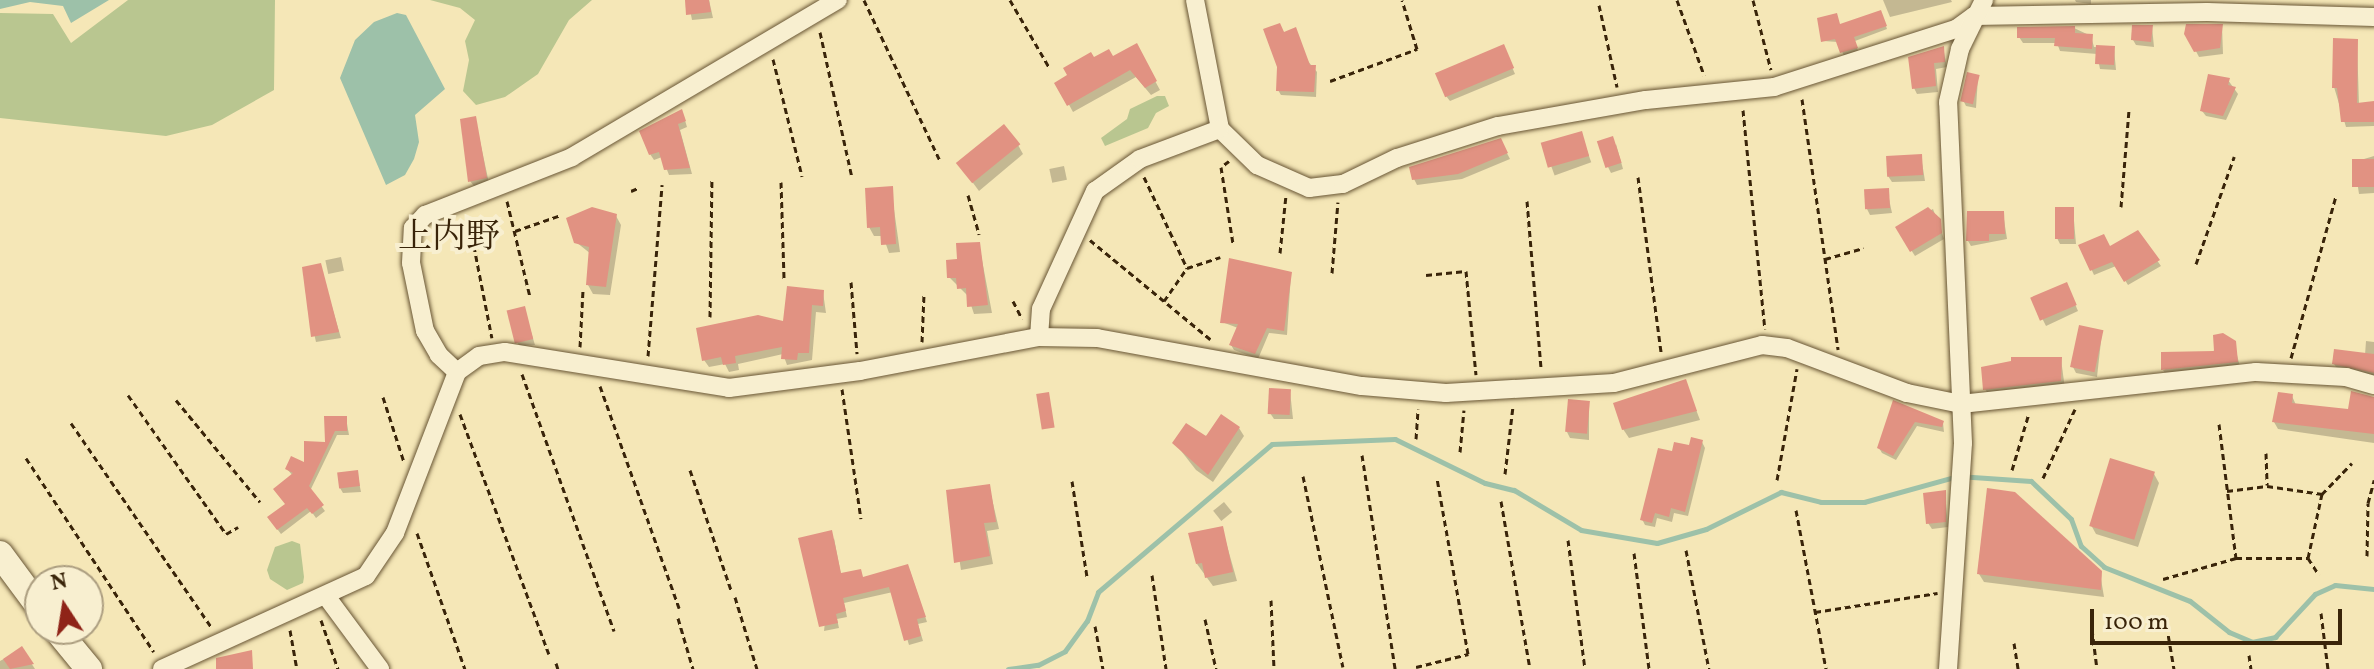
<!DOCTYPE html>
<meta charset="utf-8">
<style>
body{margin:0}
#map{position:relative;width:2374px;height:669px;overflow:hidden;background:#f5e7b7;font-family:Vollkorn,"Noto Serif JP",serif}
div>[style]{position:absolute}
.green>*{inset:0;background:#b9c690}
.water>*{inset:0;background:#9dc1a9}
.shadow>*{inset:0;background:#0003;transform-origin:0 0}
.stream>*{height:5px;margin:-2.5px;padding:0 2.5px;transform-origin:2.5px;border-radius:2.5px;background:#9dc1a9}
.building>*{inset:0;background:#e19282;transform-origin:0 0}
.path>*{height:3px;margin-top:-1.5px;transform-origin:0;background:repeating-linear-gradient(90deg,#392409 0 6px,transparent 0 10px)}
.roads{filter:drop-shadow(0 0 2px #685534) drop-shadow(0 0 2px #685534)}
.street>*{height:18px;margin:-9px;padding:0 9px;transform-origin:9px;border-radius:9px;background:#f8efd0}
.secondary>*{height:26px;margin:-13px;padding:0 13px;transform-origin:13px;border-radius:13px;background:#f8efd0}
span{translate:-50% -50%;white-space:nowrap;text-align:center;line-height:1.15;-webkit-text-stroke:8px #f8efd0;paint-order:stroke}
.quarter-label{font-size:34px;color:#392409}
.north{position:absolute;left:24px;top:565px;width:80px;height:80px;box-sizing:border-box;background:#f8efd0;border:2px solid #ac9e80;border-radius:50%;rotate:348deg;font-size:22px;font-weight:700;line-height:32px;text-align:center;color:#392409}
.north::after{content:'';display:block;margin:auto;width:28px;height:36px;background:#8f2418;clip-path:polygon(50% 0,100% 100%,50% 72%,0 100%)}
.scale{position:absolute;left:2090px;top:609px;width:252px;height:36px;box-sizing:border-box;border:4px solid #392409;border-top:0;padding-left:10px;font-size:24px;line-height:28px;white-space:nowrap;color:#392409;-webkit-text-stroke:6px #f8efd0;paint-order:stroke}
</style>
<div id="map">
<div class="green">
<div style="clip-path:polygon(128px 0,275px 0,274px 90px,212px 125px,166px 136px,0 118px,0 13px,53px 14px,71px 43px)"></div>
<div style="clip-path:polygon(430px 0,592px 0,569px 20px,538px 74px,505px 97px,476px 105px,463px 91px,469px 60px,465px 41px,475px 20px,460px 8px)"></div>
<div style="clip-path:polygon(1157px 96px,1165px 96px,1169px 106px,1156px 113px,1148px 128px,1105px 146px,1101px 138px,1127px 119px,1130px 109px)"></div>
<div style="clip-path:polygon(292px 541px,300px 544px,304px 577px,303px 583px,287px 590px,270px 579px,267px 570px,275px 547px)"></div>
</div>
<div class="water">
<div style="clip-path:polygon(0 0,109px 0,71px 23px,63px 6px,30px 2px,0 9px)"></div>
<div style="clip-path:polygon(397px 13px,406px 15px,445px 89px,415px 115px,419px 142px,414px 159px,405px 175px,386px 185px,340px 78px,355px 40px,374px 22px)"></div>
</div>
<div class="shadow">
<div style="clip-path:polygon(688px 0,709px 0,713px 18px,692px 20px)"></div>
<div style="clip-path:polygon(1883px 0,1951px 0,1952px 2px,1890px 17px)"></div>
<div style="clip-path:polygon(2075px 0,2091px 0,2091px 4px,2076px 2px)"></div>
<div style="clip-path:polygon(1882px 15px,1887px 29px,1855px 41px,1858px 51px,1844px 56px,1838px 42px,1823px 41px,1840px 26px)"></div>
<div style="clip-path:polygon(2222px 26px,2223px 54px,2199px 57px,2187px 34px)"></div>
<div style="clip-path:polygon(2152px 27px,2154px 47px,2136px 45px,2133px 40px)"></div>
<div style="clip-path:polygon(2074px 28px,2091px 36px,2094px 47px,2114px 48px,2116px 70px,2100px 69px,2097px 54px,2060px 51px,2057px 43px,2023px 43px,2019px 37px)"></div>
<div style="clip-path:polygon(1282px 30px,1317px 72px,1316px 97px,1281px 95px,1278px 90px)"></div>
<div style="clip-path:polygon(2357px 41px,2359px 105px,2374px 103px,2374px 126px,2346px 127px,2334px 87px)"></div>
<div style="clip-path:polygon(1136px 46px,1160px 90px,1151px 95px,1136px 77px,1073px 112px,1057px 83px,1093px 60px,1112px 59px)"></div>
<div style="clip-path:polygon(1943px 48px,1947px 67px,1936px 69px,1938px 92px,1917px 94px,1914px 88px)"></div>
<div style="clip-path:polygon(1506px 53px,1515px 74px,1450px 101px,1446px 96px)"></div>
<div style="clip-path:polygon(1978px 77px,1976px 108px,1966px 106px,1963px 100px)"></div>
<div style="clip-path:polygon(2228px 80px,2238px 94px,2226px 120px,2206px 116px,2202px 111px)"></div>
<div style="clip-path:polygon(684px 117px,687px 127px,680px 130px,692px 174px,669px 175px,662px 157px,654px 160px,650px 154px)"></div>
<div style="clip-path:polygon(475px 118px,489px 183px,474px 186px,470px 181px)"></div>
<div style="left:1581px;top:134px;width:30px;height:39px;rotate:70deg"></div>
<div style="clip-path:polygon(1500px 140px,1510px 159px,1462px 179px,1417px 185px,1414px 179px)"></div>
<div style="clip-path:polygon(1616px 144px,1623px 169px,1611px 173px,1608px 167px)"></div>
<div style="clip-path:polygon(1018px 145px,1023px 154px,979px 191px,959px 164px)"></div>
<div style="clip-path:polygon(1921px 156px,1925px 181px,1892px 182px,1888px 176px)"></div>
<div style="clip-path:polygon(2374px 156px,2374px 193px,2359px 194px,2354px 162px)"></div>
<div style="left:1064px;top:166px;width:14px;height:15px;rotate:78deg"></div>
<div style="clip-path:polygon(891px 188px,900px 252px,889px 253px,883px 236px,874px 236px,869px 227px)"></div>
<div style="clip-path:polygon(1887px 190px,1892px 213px,1870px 215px,1867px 209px)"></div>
<div style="clip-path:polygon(1933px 209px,1944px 239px,1915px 256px,1897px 228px)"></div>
<div style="clip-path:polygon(2073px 209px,2076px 244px,2060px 244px,2057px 238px)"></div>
<div style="clip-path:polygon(2003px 213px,2007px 239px,1971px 246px,1968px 241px)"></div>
<div style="clip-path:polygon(616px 216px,621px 225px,610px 295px,593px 294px,588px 285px,591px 254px,576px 242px)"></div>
<div style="clip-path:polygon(2137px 232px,2161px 266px,2128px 285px,2116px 266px,2094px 275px,2081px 246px,2110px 249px)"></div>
<div style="clip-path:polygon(979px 244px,992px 313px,974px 314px,968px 296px,949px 277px)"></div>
<div style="left:341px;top:257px;width:14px;height:16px;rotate:78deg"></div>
<div style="clip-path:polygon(320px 266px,341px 338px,316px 342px,307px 301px)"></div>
<div style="clip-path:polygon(1291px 274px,1287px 335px,1269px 333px,1258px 359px,1234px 350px,1231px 345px,1238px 328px,1222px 322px)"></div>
<div style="clip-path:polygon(2069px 290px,2078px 311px,2046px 326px,2033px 300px)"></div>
<div style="clip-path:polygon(823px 292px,826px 313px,816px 312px,812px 360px,787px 365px,783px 354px,738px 364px,739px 370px,729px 372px,725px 364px,709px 367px,704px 360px,785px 324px)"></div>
<div style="clip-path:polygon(524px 309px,535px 345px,520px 346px,516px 341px)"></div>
<div style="clip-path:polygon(2102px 332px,2097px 377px,2076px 373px,2073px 367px)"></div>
<div style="clip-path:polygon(2366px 341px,2374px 342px,2374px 377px,2338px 370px,2334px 364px,2365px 355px)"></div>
<div style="clip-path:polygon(2234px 343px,2240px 367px,2166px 375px,2163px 370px)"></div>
<div style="clip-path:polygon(2061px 359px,2065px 389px,1990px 397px,1985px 389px)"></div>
<div style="clip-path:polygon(1685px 381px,1700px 420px,1629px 438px,1623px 429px)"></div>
<div style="clip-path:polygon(1290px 391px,1293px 419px,1274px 419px,1270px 413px)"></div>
<div style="clip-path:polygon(2292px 396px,2296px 405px,2350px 411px,2374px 399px,2374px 443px,2278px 429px,2274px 422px)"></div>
<div style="clip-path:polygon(1589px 403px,1589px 440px,1570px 438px,1567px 432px)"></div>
<div style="clip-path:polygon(1894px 403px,1943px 423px,1944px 432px,1917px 426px,1896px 460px,1882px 453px,1879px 448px)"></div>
<div style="clip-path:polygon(326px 418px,346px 418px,349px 435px,337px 435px,310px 491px,325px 511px,316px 518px,311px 511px,281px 534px,272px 522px,287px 505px,293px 476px,287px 469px,305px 465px,327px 444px)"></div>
<div style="clip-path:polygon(1239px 428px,1244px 436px,1213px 482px,1196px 470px,1175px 443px)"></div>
<div style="clip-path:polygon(1702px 442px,1705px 448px,1688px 516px,1674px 513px,1672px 522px,1657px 518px,1655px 527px,1645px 525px,1642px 519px,1690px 448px)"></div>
<div style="clip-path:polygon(357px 472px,361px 492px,343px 493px,340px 488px)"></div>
<div style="clip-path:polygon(2154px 474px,2159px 483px,2138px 547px,2096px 534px,2091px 525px)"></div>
<div style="clip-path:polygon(989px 486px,999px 529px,987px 531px,993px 564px,961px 570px,949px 492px)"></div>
<div style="clip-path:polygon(1945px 492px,1948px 527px,1932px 529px,1928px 523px)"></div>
<div style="left:1224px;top:502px;width:13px;height:14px;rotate:51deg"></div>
<div style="clip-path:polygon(1222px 528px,1237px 581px,1213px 586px,1197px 564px)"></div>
<div style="clip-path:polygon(834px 538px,841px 575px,863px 578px,910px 571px,927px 622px,918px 624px,923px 641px,909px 645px,893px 592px,844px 603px,847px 617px,837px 619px,839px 628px,824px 631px)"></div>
<div style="clip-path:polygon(2100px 573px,2104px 597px,1984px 582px,1979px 574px)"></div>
<div style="clip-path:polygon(22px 649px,35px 669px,0 669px,0 661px)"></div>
</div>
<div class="stream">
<div style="left:1008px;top:669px;width:30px;rotate:-8deg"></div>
<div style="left:1038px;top:665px;width:30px;rotate:-27deg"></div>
<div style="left:1065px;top:651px;width:37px;rotate:-54deg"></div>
<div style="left:1087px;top:621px;width:31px;rotate:-69deg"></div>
<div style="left:1098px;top:592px;width:228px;rotate:-40.4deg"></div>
<div style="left:1272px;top:444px;width:123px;rotate:-2.3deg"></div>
<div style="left:1395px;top:439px;width:100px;rotate:26.1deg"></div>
<div style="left:1485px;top:483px;width:30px;rotate:14deg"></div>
<div style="left:1514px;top:490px;width:78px;rotate:30.8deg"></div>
<div style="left:1581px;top:530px;width:77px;rotate:9.7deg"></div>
<div style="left:1657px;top:543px;width:51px;rotate:-15.9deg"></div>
<div style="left:1706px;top:529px;width:84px;rotate:-26.3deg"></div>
<div style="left:1781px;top:492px;width:41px;rotate:14deg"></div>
<div style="left:1821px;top:502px;width:43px"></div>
<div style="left:1864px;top:502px;width:98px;rotate:-15.5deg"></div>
<div style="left:1958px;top:476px;width:73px;rotate:3.9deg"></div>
<div style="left:2031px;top:481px;width:55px;rotate:43.5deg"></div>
<div style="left:2071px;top:519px;width:29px;rotate:70deg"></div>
<div style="left:2081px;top:546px;width:31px;rotate:42deg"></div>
<div style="left:2104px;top:567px;width:92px;rotate:21.6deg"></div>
<div style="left:2190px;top:601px;width:50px;rotate:38.5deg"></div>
<div style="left:2229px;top:632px;width:25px;rotate:23deg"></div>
<div style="left:2252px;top:642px;width:24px;rotate:-12deg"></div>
<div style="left:2275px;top:637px;width:59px;rotate:-47.1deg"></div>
<div style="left:2315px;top:594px;width:22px;rotate:-24deg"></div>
<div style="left:2335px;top:585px;width:39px;rotate:6deg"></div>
</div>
<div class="building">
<div style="clip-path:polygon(685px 0,709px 0,711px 12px,686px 15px)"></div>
<div style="clip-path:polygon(1881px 10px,1887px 26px,1854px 37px,1858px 48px,1840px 53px,1835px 39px,1821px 42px,1817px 18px,1837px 13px,1840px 24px)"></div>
<div style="clip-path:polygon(1280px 23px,1284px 32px,1296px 27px,1310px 65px,1316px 65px,1314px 92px,1276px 91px,1277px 67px,1263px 29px)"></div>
<div style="clip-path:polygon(2186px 24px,2223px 24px,2220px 48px,2194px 52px,2184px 34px)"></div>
<div style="clip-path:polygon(2132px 25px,2153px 25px,2151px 42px,2131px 40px)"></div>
<div style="clip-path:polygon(2075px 26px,2075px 33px,2093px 34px,2092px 49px,2054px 46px,2055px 38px,2017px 38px,2017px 27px)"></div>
<div style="clip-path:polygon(2333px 38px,2358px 39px,2357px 103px,2374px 101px,2374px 122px,2341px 122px,2337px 88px,2332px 88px)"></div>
<div style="clip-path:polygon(1137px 43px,1157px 81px,1145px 88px,1130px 70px,1067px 106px,1054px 83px,1067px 75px,1063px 68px,1091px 52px,1094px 57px,1109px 49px,1113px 56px)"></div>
<div style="left:1504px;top:44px;width:26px;height:75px;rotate:67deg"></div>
<div style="left:2096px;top:45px;width:19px;height:19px;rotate:3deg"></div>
<div style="clip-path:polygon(1944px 46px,1945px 62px,1934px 63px,1936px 86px,1912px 89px,1908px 57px)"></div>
<div style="left:1967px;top:72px;width:13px;height:30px;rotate:13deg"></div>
<div style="clip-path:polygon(2208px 74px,2230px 78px,2228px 85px,2236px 87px,2223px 116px,2200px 111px)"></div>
<div style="clip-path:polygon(682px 109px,686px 121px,678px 124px,690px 168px,664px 170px,659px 152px,649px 155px,639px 131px)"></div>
<div style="clip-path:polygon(476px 116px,487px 178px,468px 182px,460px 119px)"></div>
<div style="left:1004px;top:124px;width:26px;height:62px;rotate:51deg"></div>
<div style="left:1582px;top:131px;width:26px;height:43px;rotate:74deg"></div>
<div style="left:1613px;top:136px;width:28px;height:17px;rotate:72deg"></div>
<div style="clip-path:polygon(1501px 138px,1508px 153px,1458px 174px,1412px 180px,1409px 167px)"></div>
<div style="left:1922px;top:154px;width:21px;height:36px;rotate:87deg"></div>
<div style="left:2374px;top:159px;width:28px;height:22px;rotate:90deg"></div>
<div style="clip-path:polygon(893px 186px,896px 244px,881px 245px,880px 227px,867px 228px,865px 188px)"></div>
<div style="left:1889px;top:188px;width:20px;height:25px;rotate:87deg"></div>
<div style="clip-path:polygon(592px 207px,617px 214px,606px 287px,586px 285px,589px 247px,574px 243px,566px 218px)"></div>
<div style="clip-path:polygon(1928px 207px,1941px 219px,1942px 233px,1910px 252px,1895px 227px)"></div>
<div style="left:2055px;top:207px;width:19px;height:32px"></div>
<div style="clip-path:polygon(1967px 211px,2004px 211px,2005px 234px,1989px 234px,1989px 241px,1966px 241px)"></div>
<div style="clip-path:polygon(2138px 230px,2160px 260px,2124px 282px,2112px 262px,2090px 271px,2078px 245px,2104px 234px,2110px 246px)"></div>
<div style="clip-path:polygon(980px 242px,988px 305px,967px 307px,966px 288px,957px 289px,956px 278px,947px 278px,946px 260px,957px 259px,956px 243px)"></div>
<div style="clip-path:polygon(1229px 258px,1292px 272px,1284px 331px,1267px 328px,1255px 354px,1229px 345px,1238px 324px,1220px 323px)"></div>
<div style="clip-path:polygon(321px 263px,339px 332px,311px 337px,302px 267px)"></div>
<div style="left:2067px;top:282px;width:25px;height:40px;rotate:67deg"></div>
<div style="clip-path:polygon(787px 286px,824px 290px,823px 306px,812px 305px,809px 353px,798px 353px,797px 360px,781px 359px,782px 347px,735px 356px,736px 363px,723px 365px,721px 357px,702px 361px,696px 328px,758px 315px,783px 321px)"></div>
<div style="left:525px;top:306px;width:34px;height:19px;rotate:76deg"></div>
<div style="left:2079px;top:325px;width:25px;height:43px;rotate:12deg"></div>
<div style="clip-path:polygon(2223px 333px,2236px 341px,2238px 362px,2161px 370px,2161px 352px,2214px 351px,2213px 335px)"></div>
<div style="clip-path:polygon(2334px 349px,2374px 354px,2374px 373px,2332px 364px)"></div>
<div style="clip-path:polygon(2011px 357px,2062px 357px,2061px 381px,1983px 390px,1981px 367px,2011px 361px)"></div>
<div style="clip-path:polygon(1686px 379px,1697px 411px,1622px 430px,1613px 403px)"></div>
<div style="left:1269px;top:388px;width:22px;height:26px;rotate:3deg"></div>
<div style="clip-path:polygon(2351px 391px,2374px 397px,2374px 434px,2272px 422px,2278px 392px,2293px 394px,2292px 403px,2348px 409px)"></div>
<div style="left:1049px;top:392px;width:36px;height:13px;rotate:81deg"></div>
<div style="left:1568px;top:399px;width:22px;height:33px;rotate:5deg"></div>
<div style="clip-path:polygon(1893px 400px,1944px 421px,1942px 427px,1915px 422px,1893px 456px,1877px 448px)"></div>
<div style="clip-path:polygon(1221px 414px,1240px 427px,1208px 475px,1172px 443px,1186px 423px,1206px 436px)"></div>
<div style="clip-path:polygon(324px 416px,347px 416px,347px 431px,335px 431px,309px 486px,324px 505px,312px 514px,307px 508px,277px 530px,267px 517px,285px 504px,273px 489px,293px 473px,285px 469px,291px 456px,304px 462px,304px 441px,325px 442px)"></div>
<div style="clip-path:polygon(1691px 437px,1703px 440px,1685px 512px,1671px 508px,1669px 517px,1655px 513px,1652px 523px,1640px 520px,1658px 448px,1672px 451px,1674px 442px,1689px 445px)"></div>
<div style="left:2110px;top:458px;width:47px;height:71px;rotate:17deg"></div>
<div style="left:358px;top:470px;width:16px;height:21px;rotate:83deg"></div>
<div style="clip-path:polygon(990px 484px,996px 522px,984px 523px,990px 556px,954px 563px,946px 490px)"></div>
<div style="clip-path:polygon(1987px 488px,2015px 492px,2102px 571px,2101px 590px,1977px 574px)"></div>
<div style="clip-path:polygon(1946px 490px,1946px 522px,1926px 524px,1923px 493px)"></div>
<div style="clip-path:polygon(1223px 526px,1233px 572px,1205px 578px,1202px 563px,1196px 564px,1188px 533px)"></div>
<div style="clip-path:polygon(832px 530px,841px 573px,861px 569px,863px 577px,908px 564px,926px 617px,917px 619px,921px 636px,904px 641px,889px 587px,843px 598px,846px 611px,836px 614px,838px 623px,819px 627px,798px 538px)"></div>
<div style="clip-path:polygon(22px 646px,34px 664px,10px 669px,3px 659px)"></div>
<div style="clip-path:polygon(252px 650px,253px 669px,216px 669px,216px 658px)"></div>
</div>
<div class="path">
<div style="left:864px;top:0;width:178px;rotate:64.7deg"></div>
<div style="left:1010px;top:0;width:78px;rotate:59.8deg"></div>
<div style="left:1677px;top:0;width:80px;rotate:70.2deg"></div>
<div style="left:1753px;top:0;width:72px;rotate:75.6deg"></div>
<div style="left:1599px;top:5px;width:84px;rotate:77.6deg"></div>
<div style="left:820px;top:32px;width:148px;rotate:77.6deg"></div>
<div style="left:773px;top:59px;width:121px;rotate:76.1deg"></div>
<div style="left:1330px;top:81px;width:93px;rotate:-20.2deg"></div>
<div style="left:1417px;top:49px;width:51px;rotate:-107deg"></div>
<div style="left:1802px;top:99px;width:253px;rotate:81.8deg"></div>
<div style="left:1743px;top:110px;width:220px;rotate:84.3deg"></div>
<div style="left:1229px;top:161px;width:10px;rotate:143deg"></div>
<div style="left:1221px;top:167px;width:78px;rotate:81.1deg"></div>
<div style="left:1144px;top:177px;width:101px;rotate:64.7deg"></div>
<div style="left:1638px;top:177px;width:177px;rotate:82.5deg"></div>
<div style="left:781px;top:182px;width:97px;rotate:88.2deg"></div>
<div style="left:631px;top:191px;width:8px;rotate:-23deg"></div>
<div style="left:968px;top:195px;width:41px;rotate:74.2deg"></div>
<div style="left:507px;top:201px;width:99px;rotate:76.5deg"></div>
<div style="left:1527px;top:201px;width:169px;rotate:85.2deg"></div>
<div style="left:2121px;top:207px;width:97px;rotate:-85.3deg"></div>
<div style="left:468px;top:216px;width:124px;rotate:78.9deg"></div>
<div style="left:515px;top:231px;width:49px;rotate:-19.2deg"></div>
<div style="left:1090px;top:240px;width:156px;rotate:39.5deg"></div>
<div style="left:1280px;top:253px;width:58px;rotate:-84.1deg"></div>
<div style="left:1825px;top:259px;width:40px;rotate:-16deg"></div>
<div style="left:2196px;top:264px;width:114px;rotate:-70.4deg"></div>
<div style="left:1332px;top:273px;width:71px;rotate:-85.2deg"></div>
<div style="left:1426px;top:275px;width:40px;rotate:-5.7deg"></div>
<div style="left:1466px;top:271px;width:104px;rotate:84.5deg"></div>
<div style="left:851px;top:282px;width:72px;rotate:85.2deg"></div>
<div style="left:1013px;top:301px;width:20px;rotate:63deg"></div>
<div style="left:1164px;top:301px;width:40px;rotate:-55.1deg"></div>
<div style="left:1187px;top:268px;width:35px;rotate:-18deg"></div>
<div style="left:710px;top:317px;width:138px;rotate:-89.2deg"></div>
<div style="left:922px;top:342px;width:48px;rotate:-87.6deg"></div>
<div style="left:580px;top:347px;width:57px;rotate:-87deg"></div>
<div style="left:648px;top:356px;width:172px;rotate:-85.3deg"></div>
<div style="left:2291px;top:358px;width:168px;rotate:-74.5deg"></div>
<div style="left:522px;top:374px;width:273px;rotate:70.3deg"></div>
<div style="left:600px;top:386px;width:236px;rotate:70.4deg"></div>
<div style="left:842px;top:389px;width:131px;rotate:81.7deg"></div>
<div style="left:128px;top:395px;width:170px;rotate:54.8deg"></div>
<div style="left:226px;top:534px;width:14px;rotate:-30deg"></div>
<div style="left:383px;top:397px;width:68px;rotate:72.1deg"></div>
<div style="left:176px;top:400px;width:132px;rotate:50.5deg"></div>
<div style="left:460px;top:414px;width:256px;rotate:69.7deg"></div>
<div style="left:71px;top:423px;width:249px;rotate:55.5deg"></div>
<div style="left:2219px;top:424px;width:135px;rotate:82.8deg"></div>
<div style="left:1416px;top:439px;width:30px;rotate:-86deg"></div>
<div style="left:1460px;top:452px;width:42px;rotate:-84.6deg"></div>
<div style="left:2266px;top:453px;width:32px;rotate:88deg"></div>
<div style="left:1362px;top:455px;width:217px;rotate:81.2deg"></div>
<div style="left:26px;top:458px;width:232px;rotate:56.6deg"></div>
<div style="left:690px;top:470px;width:127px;rotate:71.1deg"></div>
<div style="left:2012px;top:470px;width:59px;rotate:-73.4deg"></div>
<div style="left:1505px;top:474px;width:68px;rotate:-83.3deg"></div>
<div style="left:1303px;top:476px;width:195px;rotate:78.2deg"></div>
<div style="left:2043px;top:478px;width:76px;rotate:-65.1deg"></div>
<div style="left:1777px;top:480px;width:113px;rotate:-79.8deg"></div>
<div style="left:1072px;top:481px;width:97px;rotate:81.1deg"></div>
<div style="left:2227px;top:491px;width:40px;rotate:-7.1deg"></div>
<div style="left:2267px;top:486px;width:56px;rotate:8.3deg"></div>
<div style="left:1501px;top:501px;width:170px;rotate:80.2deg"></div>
<div style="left:1796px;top:510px;width:162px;rotate:79.3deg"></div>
<div style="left:417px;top:533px;width:144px;rotate:70.6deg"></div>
<div style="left:1568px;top:540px;width:130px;rotate:82.5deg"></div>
<div style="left:1686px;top:550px;width:121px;rotate:79.1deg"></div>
<div style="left:1634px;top:553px;width:117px;rotate:82.6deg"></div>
<div style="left:2367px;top:556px;width:53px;rotate:-88.9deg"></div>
<div style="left:2368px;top:503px;width:24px;rotate:-75deg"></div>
<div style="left:2308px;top:558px;width:66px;rotate:-77.7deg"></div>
<div style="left:2322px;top:494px;width:43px;rotate:-45.9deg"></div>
<div style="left:1152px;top:575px;width:95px;rotate:81.5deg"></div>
<div style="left:2163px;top:579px;width:76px;rotate:-16deg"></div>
<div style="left:2236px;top:558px;width:72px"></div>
<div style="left:2308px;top:558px;width:20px;rotate:57deg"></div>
<div style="left:735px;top:597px;width:75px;rotate:73deg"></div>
<div style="left:1271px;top:600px;width:69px;rotate:87.5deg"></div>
<div style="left:1815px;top:612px;width:124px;rotate:-8.8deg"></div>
<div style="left:2321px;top:613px;width:56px;rotate:82.9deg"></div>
<div style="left:2165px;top:616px;width:54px;rotate:80.4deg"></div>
<div style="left:678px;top:618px;width:53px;rotate:73.6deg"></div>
<div style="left:1205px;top:619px;width:51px;rotate:77.6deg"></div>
<div style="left:321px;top:620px;width:52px;rotate:70.9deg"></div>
<div style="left:1095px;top:626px;width:44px;rotate:79.5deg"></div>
<div style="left:2092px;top:629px;width:40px;rotate:82.9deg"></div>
<div style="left:290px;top:630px;width:40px;rotate:80deg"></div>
<div style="left:2014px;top:643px;width:26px;rotate:81deg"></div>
<div style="left:2249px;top:655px;width:14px;rotate:82deg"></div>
<div style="left:556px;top:663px;width:6px;rotate:72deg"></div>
<div style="left:1416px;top:667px;width:54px;rotate:-14deg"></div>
<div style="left:1468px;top:654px;width:178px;rotate:-100deg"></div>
</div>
<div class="roads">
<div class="street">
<div style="left:1195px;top:0;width:131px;rotate:79deg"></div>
<div style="left:1220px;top:129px;width:52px;rotate:44.2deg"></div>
<div style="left:1257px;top:165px;width:57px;rotate:23.9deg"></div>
<div style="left:1309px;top:188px;width:34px;rotate:-7deg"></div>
<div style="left:1343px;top:184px;width:60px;rotate:-25.7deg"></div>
<div style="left:1397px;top:158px;width:106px;rotate:-17.6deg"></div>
<div style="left:1498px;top:126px;width:150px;rotate:-10deg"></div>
<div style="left:1646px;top:100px;width:129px;rotate:-5.8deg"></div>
<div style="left:1774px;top:87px;width:191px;rotate:-17.7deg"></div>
<div style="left:1956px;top:29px;width:22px;rotate:-36deg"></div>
<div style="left:1974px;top:16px;width:233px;rotate:-1deg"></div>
<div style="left:2207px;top:12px;width:167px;rotate:1.7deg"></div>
<div style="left:1039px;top:337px;width:28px;rotate:-86deg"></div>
<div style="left:1041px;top:309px;width:130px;rotate:-65.4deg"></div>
<div style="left:1095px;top:191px;width:55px;rotate:-35.4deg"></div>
<div style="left:1140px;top:159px;width:85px;rotate:-20.6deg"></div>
<div style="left:457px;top:372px;width:25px;rotate:-137deg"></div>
<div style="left:439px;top:355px;width:28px;rotate:-120deg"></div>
<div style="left:425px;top:331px;width:69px;rotate:-101.6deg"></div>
<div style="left:411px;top:263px;width:35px;rotate:-87deg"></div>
<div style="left:413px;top:228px;width:18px;rotate:-47deg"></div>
<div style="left:425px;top:215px;width:158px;rotate:-21.5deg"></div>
<div style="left:572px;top:157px;width:309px;rotate:-30.6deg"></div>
<div style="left:326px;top:596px;width:91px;rotate:53.5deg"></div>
<div style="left:162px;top:669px;width:224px;rotate:-24.5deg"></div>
<div style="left:366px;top:576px;width:52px;rotate:-56deg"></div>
<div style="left:395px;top:533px;width:173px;rotate:-68.9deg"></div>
<div style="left:457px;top:372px;width:27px;rotate:-36deg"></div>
<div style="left:479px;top:356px;width:26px;rotate:-9deg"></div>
<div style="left:505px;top:352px;width:227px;rotate:9.1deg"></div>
<div style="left:729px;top:388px;width:132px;rotate:-7.4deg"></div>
<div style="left:860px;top:371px;width:182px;rotate:-10.8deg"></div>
<div style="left:1039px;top:337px;width:58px;rotate:1deg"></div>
<div style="left:1097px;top:338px;width:269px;rotate:10.3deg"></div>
<div style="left:1362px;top:386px;width:84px;rotate:4.8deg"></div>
<div style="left:1446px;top:393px;width:168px;rotate:-3.4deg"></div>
<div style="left:1614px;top:383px;width:153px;rotate:-14.4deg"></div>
<div style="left:1762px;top:345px;width:25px;rotate:7deg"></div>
<div style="left:1787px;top:348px;width:128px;rotate:20.6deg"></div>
<div style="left:1907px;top:393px;width:55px;rotate:11.5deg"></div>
<div style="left:1961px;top:404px;width:297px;rotate:-6.2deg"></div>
<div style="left:2256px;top:372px;width:90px;rotate:3.2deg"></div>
<div style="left:2346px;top:377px;width:29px;rotate:16deg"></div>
<div style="left:1948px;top:669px;width:226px;rotate:-86.2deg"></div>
<div style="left:1963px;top:443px;width:341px;rotate:-92.5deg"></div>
<div style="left:1948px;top:102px;width:54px;rotate:-77.2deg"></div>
<div style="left:1960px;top:49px;width:55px;rotate:-63.9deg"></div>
</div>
<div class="secondary">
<div style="left:0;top:554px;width:67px;rotate:53.5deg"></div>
<div style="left:56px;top:629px;width:52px;rotate:50.5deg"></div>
</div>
</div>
<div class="quarter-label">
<span style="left:449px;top:239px">上内野</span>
</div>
<div class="north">N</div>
<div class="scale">100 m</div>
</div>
